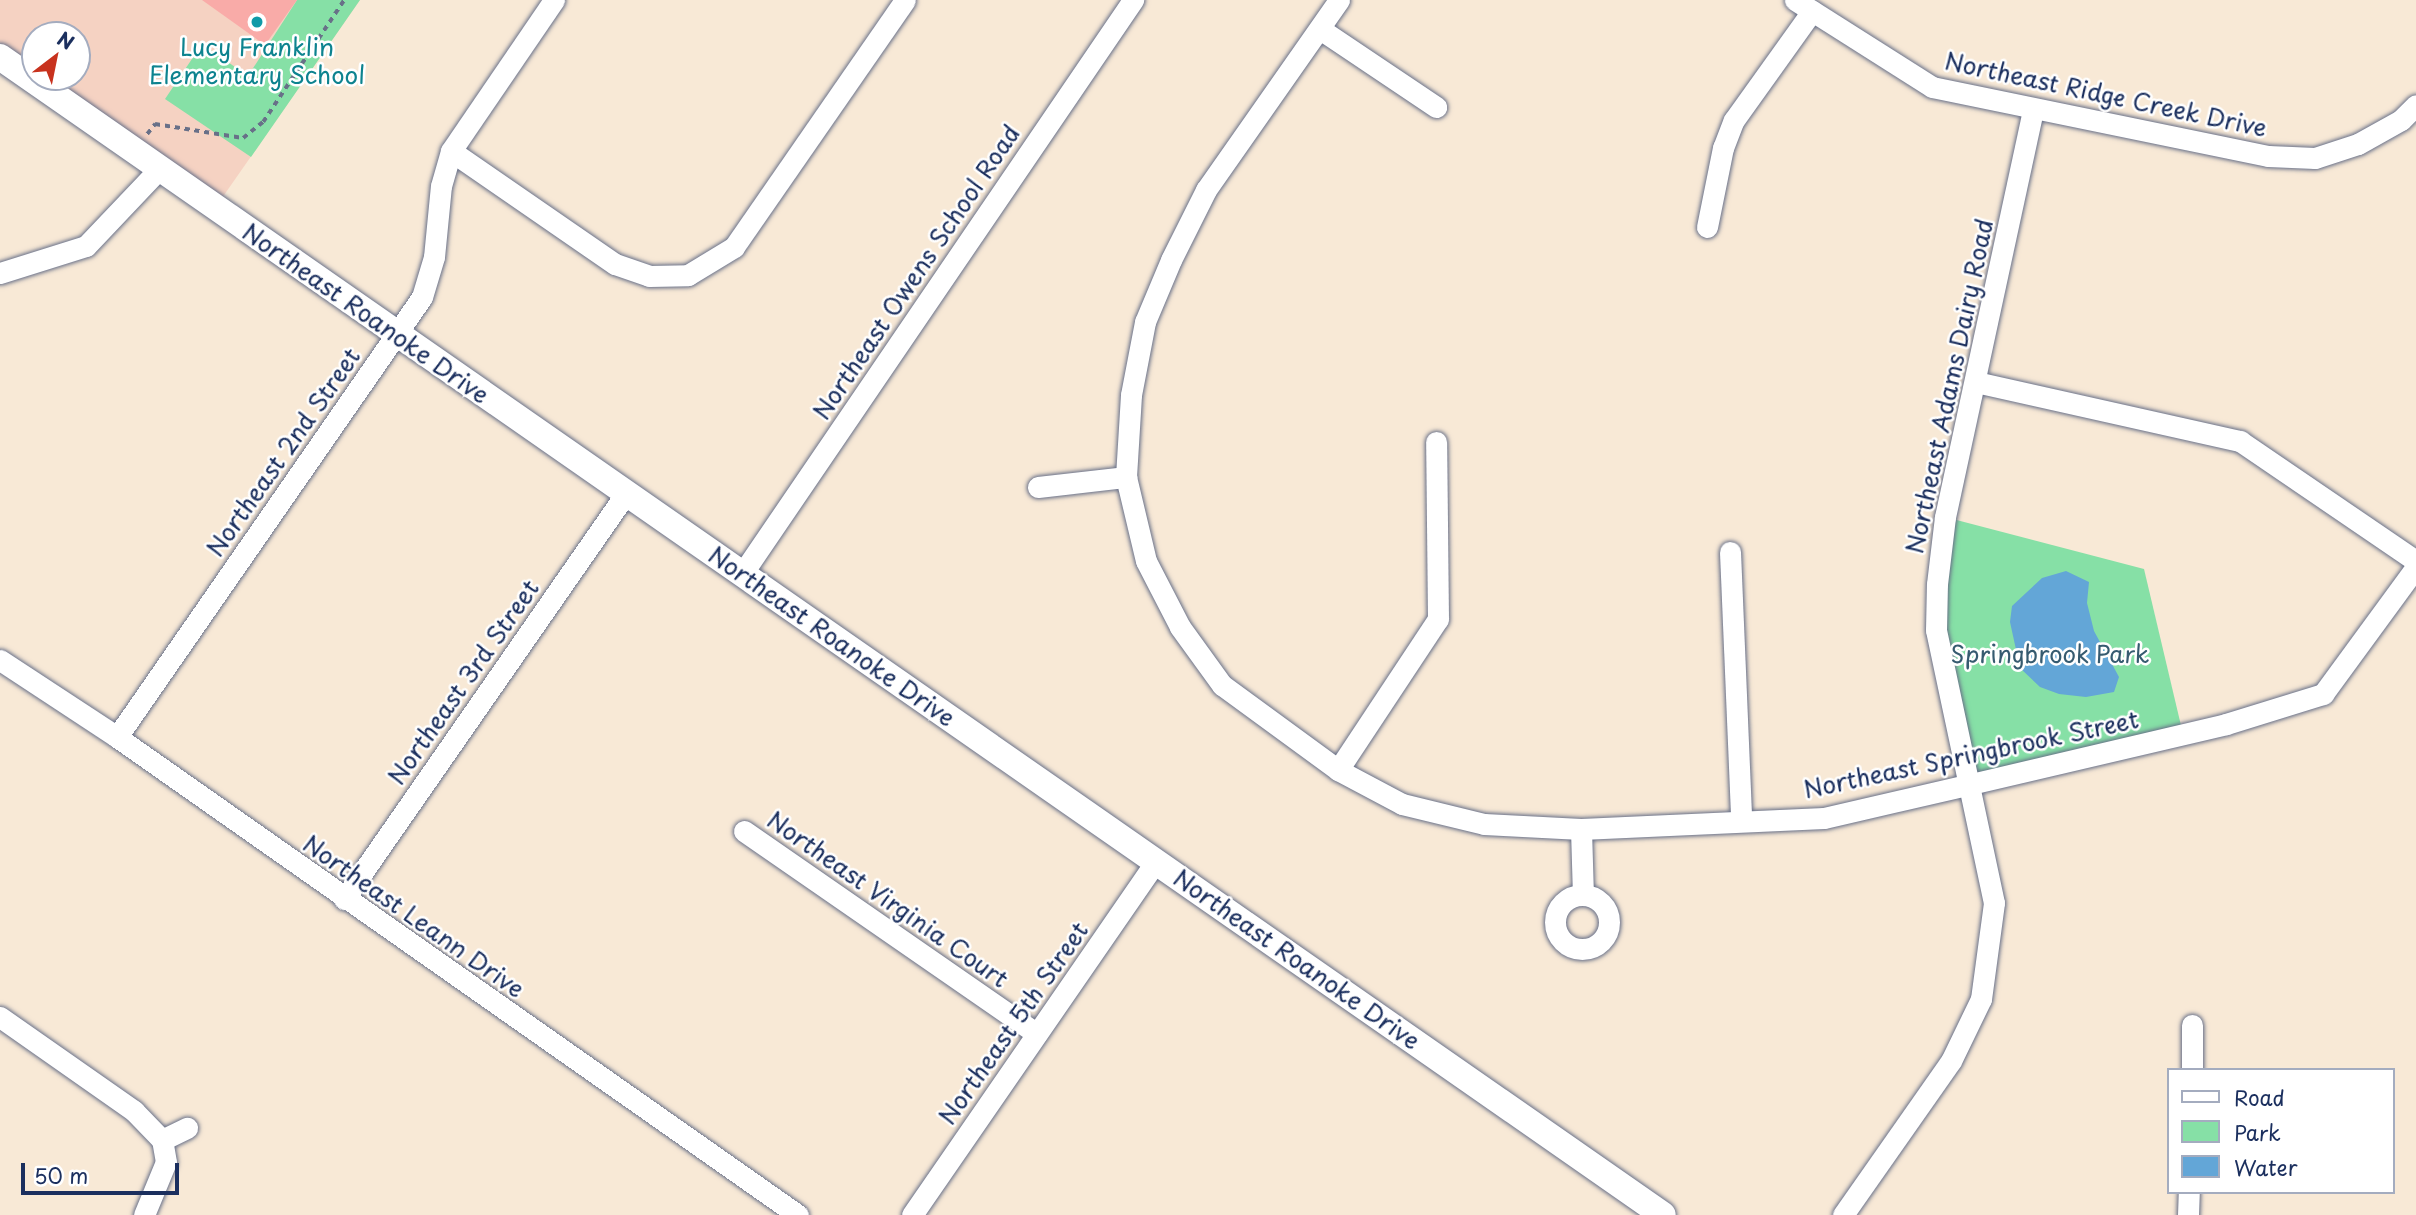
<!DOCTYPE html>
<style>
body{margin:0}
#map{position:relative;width:2416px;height:1215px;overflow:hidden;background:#f8e9d6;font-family:"Playpen Sans",sans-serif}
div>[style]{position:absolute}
.built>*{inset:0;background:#f5d2c2}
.green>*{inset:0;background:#86e0a6}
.water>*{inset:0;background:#63a6d7}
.building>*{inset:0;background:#f9aba8}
.path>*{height:3.5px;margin-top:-1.75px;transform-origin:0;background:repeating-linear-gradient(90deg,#687088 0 5px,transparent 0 10px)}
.roads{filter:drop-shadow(0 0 2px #687088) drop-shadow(0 0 2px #687088)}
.minor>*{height:21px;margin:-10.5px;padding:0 10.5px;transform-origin:10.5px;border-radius:10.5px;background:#fff}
.minor>.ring{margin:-10.5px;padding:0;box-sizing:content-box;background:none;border:21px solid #fff;border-radius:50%}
.tertiary>*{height:26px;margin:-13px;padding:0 13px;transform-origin:13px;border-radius:13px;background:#fff}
.dots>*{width:19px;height:19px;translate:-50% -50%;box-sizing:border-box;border:4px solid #fff;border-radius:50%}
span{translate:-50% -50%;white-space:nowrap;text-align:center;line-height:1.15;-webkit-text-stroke:5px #fff;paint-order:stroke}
.culture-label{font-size:24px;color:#0d838f}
.street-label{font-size:24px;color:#1b2f5e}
.park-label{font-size:24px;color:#365b70}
.legend{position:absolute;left:2167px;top:1068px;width:228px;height:126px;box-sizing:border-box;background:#fff;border:2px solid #a4acbf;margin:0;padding:9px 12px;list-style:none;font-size:21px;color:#1b2f5e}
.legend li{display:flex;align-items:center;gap:14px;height:35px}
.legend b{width:35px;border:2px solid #a4acbf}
.north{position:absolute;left:21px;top:21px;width:70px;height:70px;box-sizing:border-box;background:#fff;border:2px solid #a4acbf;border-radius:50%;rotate:32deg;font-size:19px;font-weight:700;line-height:28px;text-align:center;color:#1b2f5e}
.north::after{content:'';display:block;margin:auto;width:24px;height:32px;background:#c8321e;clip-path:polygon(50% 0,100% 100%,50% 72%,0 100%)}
.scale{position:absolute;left:21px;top:1163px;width:158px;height:32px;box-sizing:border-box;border:4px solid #1b2f5e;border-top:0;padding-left:9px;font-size:21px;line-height:24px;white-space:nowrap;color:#1b2f5e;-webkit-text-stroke:5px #fff;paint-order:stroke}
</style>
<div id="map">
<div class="built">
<div style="clip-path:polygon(0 0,360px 0,222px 198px,49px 77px,77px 77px,77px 35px,35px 35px,35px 67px,0 43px)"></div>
</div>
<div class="green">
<div style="clip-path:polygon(297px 0,360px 0,251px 157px,165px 99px,202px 44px,248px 76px)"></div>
<div style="clip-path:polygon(1945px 517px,2144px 569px,2183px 734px,1971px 784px,1936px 630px)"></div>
</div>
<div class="water">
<div style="clip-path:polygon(2066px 571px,2089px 582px,2087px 603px,2094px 631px,2119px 677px,2114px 692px,2086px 697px,2059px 694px,2040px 687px,2020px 668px,2010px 622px,2012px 606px,2042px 578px)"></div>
</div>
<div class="building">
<div style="clip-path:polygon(202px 0,297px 0,265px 45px)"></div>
</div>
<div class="path">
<div style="left:147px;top:134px;width:13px;rotate:-51deg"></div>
<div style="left:155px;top:124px;width:89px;rotate:9deg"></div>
<div style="left:243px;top:138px;width:26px;rotate:-39deg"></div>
<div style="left:263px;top:122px;width:146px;rotate:-56.4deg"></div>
</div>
<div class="roads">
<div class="minor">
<div style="left:1339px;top:0;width:232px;rotate:125deg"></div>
<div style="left:1206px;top:190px;width:78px;rotate:116.6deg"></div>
<div style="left:1171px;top:260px;width:67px;rotate:112.8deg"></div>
<div style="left:1145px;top:322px;width:74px;rotate:100.9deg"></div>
<div style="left:1131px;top:395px;width:82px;rotate:93.5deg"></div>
<div style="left:1126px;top:477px;width:86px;rotate:76.6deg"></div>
<div style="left:1146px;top:561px;width:74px;rotate:62.7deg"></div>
<div style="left:1180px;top:627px;width:72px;rotate:54.1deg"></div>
<div style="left:1222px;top:685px;width:144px;rotate:36.2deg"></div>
<div style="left:1338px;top:770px;width:72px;rotate:28deg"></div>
<div style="left:1402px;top:804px;width:84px;rotate:13.7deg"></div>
<div style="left:1484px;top:824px;width:97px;rotate:3deg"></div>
<div style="left:1581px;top:829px;width:243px;rotate:-2.6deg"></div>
<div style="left:1824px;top:818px;width:151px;rotate:-13deg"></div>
<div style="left:1971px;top:784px;width:262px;rotate:-13.2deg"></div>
<div style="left:2226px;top:724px;width:102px;rotate:-17.2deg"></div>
<div style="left:2323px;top:694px;width:157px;rotate:-53.8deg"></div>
<div style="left:1795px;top:0;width:162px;rotate:32.4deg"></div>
<div style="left:1932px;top:87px;width:343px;rotate:11.6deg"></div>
<div style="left:2268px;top:156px;width:47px;rotate:2.4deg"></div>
<div style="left:2315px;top:158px;width:45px;rotate:-18deg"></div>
<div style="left:2358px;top:144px;width:49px;rotate:-29.2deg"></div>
<div style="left:2401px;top:120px;width:21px;rotate:-45deg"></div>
<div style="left:1320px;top:29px;width:140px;rotate:33.9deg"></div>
<div style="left:451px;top:151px;width:199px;rotate:34.6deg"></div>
<div style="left:615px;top:264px;width:36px;rotate:19deg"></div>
<div style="left:649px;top:276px;width:39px;rotate:-1deg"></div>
<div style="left:688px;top:275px;width:54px;rotate:-31.3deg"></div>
<div style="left:734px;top:247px;width:300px;rotate:-55.3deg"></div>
<div style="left:1707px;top:227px;width:81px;rotate:-78.6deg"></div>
<div style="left:1723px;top:148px;width:30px;rotate:-69deg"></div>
<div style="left:1734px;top:120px;width:134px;rotate:-54.4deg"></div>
<div style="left:0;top:273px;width:90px;rotate:-17.4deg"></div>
<div style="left:86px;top:246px;width:106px;rotate:-46.5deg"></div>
<div style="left:1976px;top:382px;width:271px;rotate:12.6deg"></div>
<div style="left:2240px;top:441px;width:213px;rotate:34.3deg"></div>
<div style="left:1038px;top:487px;width:89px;rotate:-6.5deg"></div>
<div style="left:1730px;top:552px;width:267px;rotate:87.6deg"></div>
<div style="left:742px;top:574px;width:695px;rotate:-55.74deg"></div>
<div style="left:0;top:660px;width:140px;rotate:33.3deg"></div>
<div style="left:117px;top:737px;width:832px;rotate:35.07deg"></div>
<div style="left:117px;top:737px;width:535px;rotate:-55.27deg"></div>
<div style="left:422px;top:297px;width:42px;rotate:-73.3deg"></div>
<div style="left:434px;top:257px;width:71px;rotate:-84.4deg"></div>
<div style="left:441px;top:186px;width:36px;rotate:-74deg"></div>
<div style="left:451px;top:151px;width:183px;rotate:-55.7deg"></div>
<div style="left:1338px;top:770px;width:181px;rotate:-56.5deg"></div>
<div style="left:1438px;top:619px;width:177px;rotate:-90.6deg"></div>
<div style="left:1581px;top:829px;width:66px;rotate:88.3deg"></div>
<div style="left:744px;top:831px;width:356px;rotate:34.7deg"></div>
<div class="ring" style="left:1555px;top:895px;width:33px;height:33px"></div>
<div style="left:344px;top:899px;width:494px;rotate:-55.2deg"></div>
<div style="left:0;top:1017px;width:164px;rotate:35deg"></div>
<div style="left:134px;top:1111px;width:40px;rotate:46deg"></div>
<div style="left:2192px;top:1070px;width:45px;rotate:-90deg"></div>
<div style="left:144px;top:1215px;width:57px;rotate:-67.5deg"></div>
<div style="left:166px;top:1162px;width:22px;rotate:-100deg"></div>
<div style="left:162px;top:1140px;width:28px;rotate:-26deg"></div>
<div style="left:912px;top:1215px;width:430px;rotate:-55.4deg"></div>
<div style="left:1843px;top:1215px;width:188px;rotate:-55deg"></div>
<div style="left:1951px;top:1061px;width:69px;rotate:-64.2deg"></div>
<div style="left:1981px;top:999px;width:97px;rotate:-82.3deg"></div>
<div style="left:1994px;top:903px;width:279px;rotate:-102deg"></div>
<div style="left:1936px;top:630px;width:46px;rotate:-88.8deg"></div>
<div style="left:1937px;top:584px;width:67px;rotate:-83.2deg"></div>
<div style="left:1945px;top:517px;width:416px;rotate:-77.8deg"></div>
<div style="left:2188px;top:1215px;width:23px;rotate:-88deg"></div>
</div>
<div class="tertiary">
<div style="left:0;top:57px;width:2026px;rotate:34.85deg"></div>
</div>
</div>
<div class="dots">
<div style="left:257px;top:22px;background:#0f9aa8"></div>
</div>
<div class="culture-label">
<span style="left:257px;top:61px">Lucy Franklin<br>Elementary School</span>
</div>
<div class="street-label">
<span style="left:2106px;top:94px;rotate:12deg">Northeast Ridge Creek Drive</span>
<span style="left:916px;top:272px;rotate:-56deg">Northeast Owens School Road</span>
<span style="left:366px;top:313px;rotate:35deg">Northeast Roanoke Drive</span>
<span style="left:1949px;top:386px;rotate:-78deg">Northeast Adams Dairy Road</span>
<span style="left:283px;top:452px;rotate:-55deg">Northeast 2nd Street</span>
<span style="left:832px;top:636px;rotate:35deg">Northeast Roanoke Drive</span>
<span style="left:463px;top:682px;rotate:-55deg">Northeast 3rd Street</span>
<span style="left:1971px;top:754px;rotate:-12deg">Northeast Springbrook Street</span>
<span style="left:888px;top:899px;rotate:35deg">Northeast Virginia Court</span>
<span style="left:414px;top:916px;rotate:35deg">Northeast Leann Drive</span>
<span style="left:1297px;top:959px;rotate:35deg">Northeast Roanoke Drive</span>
<span style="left:1013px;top:1023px;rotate:-55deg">Northeast 5th Street</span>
</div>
<div class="park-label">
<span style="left:2050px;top:654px">Springbrook Park</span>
</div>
<ul class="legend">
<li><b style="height:9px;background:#fff"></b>Road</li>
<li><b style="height:19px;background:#86e0a6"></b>Park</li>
<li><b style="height:19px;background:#63a6d7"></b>Water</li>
</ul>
<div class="north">N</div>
<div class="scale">50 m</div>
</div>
